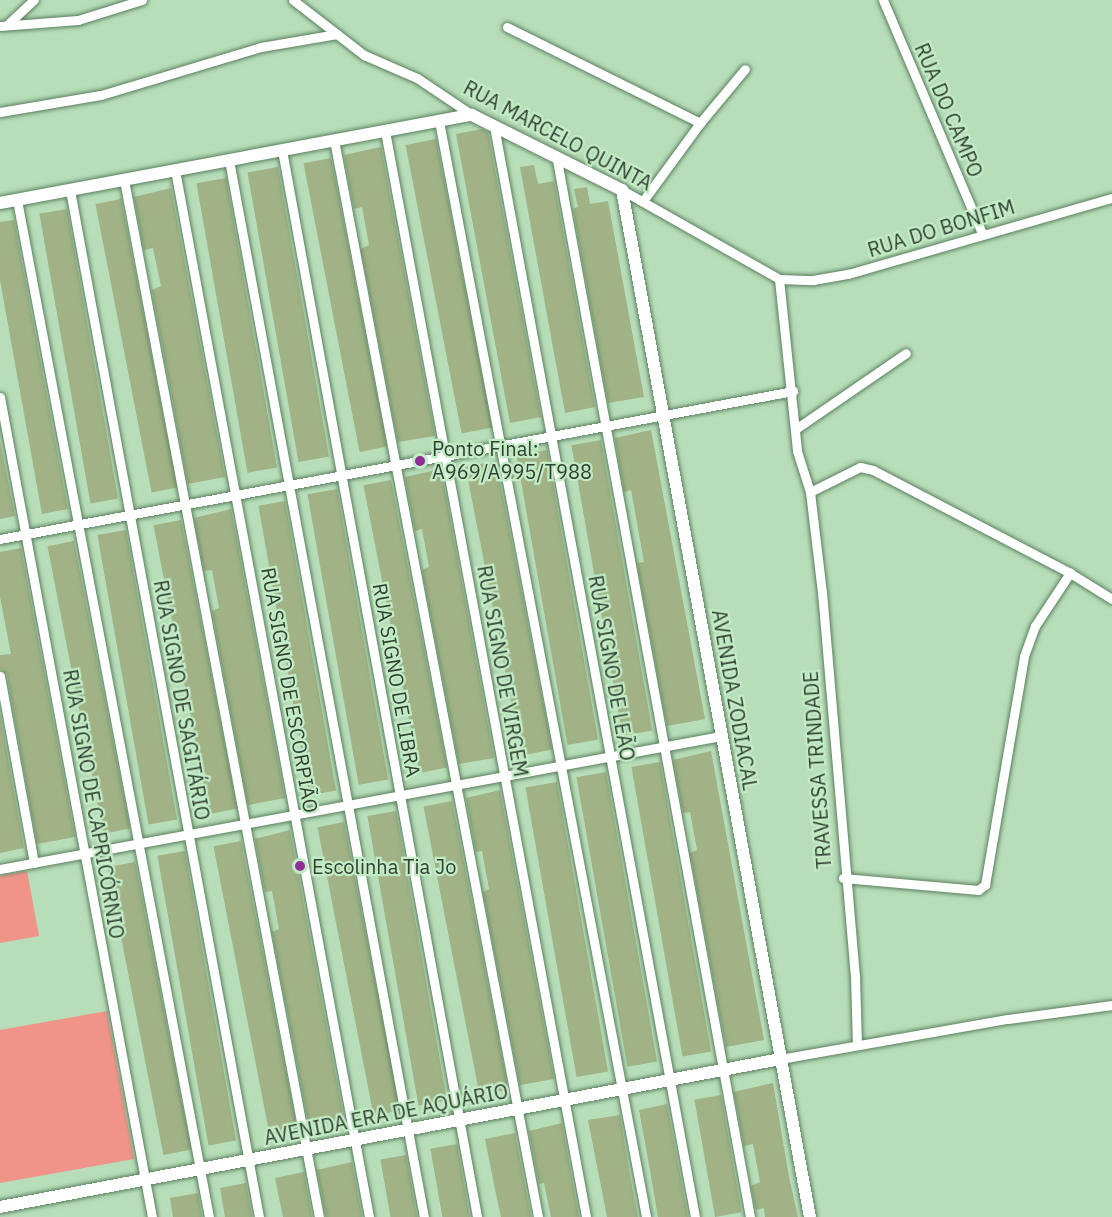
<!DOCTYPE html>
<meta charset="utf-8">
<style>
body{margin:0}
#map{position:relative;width:1112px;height:1217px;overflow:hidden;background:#b7ddb9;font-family:"IBM Plex Sans",sans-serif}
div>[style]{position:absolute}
.green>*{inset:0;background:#f0948a}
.building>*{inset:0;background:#a0b286;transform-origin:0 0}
.roads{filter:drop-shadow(0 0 2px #5c805f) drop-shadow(0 0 2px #5c805f)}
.minor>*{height:9px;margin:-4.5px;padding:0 4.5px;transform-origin:4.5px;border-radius:4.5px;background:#fff}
.tertiary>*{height:12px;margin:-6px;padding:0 6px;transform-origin:6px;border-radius:6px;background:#fff}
.dots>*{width:16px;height:16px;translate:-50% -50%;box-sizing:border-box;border:3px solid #c3ebc5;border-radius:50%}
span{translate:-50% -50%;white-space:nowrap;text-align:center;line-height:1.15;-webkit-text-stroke:4.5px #c3ebc5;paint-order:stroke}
.street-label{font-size:20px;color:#304031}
.poi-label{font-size:20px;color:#304031}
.left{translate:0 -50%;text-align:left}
</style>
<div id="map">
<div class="green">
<div style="clip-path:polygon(27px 871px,39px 936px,0 943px,0 876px)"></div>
<div style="clip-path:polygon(107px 1011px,134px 1159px,0 1183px,0 1030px)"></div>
</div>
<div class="building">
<div style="clip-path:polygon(482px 129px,488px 132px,541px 417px,510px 423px,456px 134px)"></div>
<div style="left:436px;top:139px;width:294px;height:31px;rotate:79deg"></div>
<div style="clip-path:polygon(381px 147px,435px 436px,398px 442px,361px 249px,369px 245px,362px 207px,354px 209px,344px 155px)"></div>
<div style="left:331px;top:158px;width:294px;height:28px;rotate:79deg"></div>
<div style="clip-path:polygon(534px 165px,538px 184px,554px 181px,595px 407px,565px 413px,520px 167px)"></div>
<div style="left:278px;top:167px;width:294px;height:31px;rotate:80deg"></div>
<div style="left:226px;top:178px;width:294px;height:30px;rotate:80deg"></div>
<div style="clip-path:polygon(587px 187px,590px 204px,608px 201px,644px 397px,608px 403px,573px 209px,578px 207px,574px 189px)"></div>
<div style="clip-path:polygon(171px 188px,225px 477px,188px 484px,152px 290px,161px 286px,153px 248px,144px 250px,134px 197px)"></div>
<div style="left:121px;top:199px;width:294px;height:26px;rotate:79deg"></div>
<div style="left:67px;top:209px;width:294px;height:28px;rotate:80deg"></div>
<div style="clip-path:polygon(14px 220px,68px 509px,42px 514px,0 280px,0 222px)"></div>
<div style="clip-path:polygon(651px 430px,705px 719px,667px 726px,637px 563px,644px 562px,631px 490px,624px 492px,615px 438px)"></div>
<div style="left:601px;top:440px;width:295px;height:30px;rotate:80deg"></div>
<div style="clip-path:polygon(0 441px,15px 516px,0 519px)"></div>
<div style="left:547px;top:450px;width:294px;height:31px;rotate:80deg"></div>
<div style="left:496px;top:461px;width:294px;height:31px;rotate:79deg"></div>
<div style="clip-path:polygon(441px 469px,494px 758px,459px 764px,422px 570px,429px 567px,422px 529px,415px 531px,405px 477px)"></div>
<div style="left:391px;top:480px;width:293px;height:28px;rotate:79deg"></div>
<div style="left:337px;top:489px;width:295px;height:30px;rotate:80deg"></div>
<div style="left:285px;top:501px;width:294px;height:27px;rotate:80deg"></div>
<div style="clip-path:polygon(231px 509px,285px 798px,248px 805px,212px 611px,219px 608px,212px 570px,204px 571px,194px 518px)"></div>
<div style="left:181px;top:520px;width:294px;height:28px;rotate:79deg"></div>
<div style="left:126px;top:530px;width:294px;height:29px;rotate:80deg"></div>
<div style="left:74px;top:541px;width:293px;height:27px;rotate:79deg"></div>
<div style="clip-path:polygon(21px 548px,75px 837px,37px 844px,7px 675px,0 669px,0 655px,11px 654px,0 597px,0 552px)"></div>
<div style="clip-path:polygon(0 714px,24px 848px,0 853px)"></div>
<div style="clip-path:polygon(711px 751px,764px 1040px,726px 1047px,690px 853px,697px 850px,690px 812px,683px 813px,673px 760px)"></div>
<div style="left:660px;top:762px;width:294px;height:29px;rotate:80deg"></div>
<div style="left:606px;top:772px;width:294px;height:30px;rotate:80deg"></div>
<div style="left:557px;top:782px;width:294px;height:32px;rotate:80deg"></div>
<div style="clip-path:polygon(500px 790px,554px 1079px,520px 1085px,483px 892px,489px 889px,482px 851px,476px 852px,466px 798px)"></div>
<div style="left:452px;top:801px;width:294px;height:29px;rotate:79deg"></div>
<div style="left:396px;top:811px;width:294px;height:29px;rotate:80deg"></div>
<div style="left:344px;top:822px;width:294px;height:27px;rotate:79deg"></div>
<div style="clip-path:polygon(290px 830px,344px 1119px,309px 1126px,272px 932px,279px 929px,272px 891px,265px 892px,255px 839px)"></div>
<div style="left:241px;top:841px;width:294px;height:28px;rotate:79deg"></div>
<div style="left:185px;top:851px;width:294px;height:28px;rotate:80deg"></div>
<div style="left:135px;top:862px;width:293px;height:28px;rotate:79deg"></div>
<div style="clip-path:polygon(773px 1083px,789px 1177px,798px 1217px,765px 1217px,764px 1208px,756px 1210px,751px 1186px,760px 1182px,753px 1144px,744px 1146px,734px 1092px)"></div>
<div style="left:721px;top:1095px;width:119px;height:27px;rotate:80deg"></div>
<div style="clip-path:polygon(667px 1104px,688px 1217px,658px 1217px,649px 1165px,639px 1110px)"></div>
<div style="clip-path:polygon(620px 1115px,629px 1170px,638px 1217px,607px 1217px,588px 1120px)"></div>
<div style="clip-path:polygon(562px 1123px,579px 1217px,551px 1217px,544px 1183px,539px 1184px,529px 1131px)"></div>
<div style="clip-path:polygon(515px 1133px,531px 1217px,501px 1217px,496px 1194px,485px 1139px)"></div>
<div style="left:457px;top:1144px;width:74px;height:27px;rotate:80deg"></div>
<div style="left:406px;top:1155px;width:63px;height:26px;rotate:80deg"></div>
<div style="clip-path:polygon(352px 1162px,362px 1217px,326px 1217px,317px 1170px)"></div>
<div style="clip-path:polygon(304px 1172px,312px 1217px,283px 1217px,275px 1178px)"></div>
<div style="clip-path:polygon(246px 1183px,252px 1217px,225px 1217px,220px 1188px)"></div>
<div style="clip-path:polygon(198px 1193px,202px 1217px,173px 1217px,170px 1198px)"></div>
</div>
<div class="roads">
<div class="minor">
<div style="left:293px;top:0;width:90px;rotate:37.8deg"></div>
<div style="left:364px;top:55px;width:58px;rotate:23.5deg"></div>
<div style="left:417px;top:78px;width:66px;rotate:33.9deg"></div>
<div style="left:883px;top:0;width:253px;rotate:67deg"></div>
<div style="left:9px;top:23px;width:34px;rotate:-43deg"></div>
<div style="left:0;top:26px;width:78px;rotate:-4.4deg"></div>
<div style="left:78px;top:20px;width:67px;rotate:-17.4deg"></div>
<div style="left:507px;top:27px;width:216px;rotate:26.4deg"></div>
<div style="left:700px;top:123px;width:97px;rotate:126.2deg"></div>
<div style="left:0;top:112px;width:102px;rotate:-9.6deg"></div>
<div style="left:101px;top:95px;width:167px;rotate:-16.7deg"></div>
<div style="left:261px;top:47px;width:77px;rotate:-9.7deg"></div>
<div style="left:439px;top:121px;width:1115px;rotate:79.3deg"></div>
<div style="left:700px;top:123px;width:70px;rotate:-50.2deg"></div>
<div style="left:494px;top:126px;width:1109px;rotate:79.56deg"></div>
<div style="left:385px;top:131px;width:1104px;rotate:79.51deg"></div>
<div style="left:334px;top:140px;width:1096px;rotate:79.27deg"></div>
<div style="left:282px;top:150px;width:1085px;rotate:79.64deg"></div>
<div style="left:229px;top:160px;width:1075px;rotate:79.55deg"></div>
<div style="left:557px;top:160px;width:1074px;rotate:79.65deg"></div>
<div style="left:175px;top:170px;width:1065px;rotate:79.5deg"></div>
<div style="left:124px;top:180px;width:1055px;rotate:79.35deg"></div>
<div style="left:70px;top:190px;width:1044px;rotate:79.57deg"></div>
<div style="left:622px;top:190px;width:180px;rotate:29.5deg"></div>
<div style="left:779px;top:279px;width:34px;rotate:2deg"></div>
<div style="left:813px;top:280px;width:36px;rotate:-10deg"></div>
<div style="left:848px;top:274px;width:275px;rotate:-16.1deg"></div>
<div style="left:17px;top:200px;width:1035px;rotate:79.31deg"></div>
<div style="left:779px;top:279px;width:173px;rotate:84deg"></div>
<div style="left:797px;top:451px;width:43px;rotate:72.4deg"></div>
<div style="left:810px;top:492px;width:101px;rotate:83.2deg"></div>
<div style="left:822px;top:592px;width:384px;rotate:85.1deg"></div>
<div style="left:855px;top:975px;width:70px;rotate:88.4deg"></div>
<div style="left:0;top:397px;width:834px;rotate:79.5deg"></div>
<div style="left:797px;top:428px;width:132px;rotate:-34.5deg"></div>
<div style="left:810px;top:492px;width:56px;rotate:-26.6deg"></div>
<div style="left:860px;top:467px;width:13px;rotate:13deg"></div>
<div style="left:873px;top:470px;width:222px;rotate:27.6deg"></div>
<div style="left:1070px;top:573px;width:49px;rotate:31.8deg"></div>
<div style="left:0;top:539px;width:807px;rotate:-10.57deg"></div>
<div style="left:0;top:676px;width:190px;rotate:79.7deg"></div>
<div style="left:0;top:869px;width:733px;rotate:-10.45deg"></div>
<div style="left:843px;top:878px;width:136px;rotate:5.1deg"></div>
<div style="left:978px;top:890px;width:9px;rotate:-36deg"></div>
<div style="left:985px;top:885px;width:232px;rotate:-80.3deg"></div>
<div style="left:1024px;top:656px;width:32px;rotate:-70deg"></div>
<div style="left:1035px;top:626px;width:64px;rotate:-56.6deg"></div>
<div style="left:780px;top:1059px;width:231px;rotate:-10deg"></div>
<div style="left:1008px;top:1019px;width:105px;rotate:-7.7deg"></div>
</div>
<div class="tertiary">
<div style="left:0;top:203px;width:480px;rotate:-10.6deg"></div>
<div style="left:472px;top:115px;width:168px;rotate:26.6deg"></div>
<div style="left:622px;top:190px;width:1044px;rotate:79.63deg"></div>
<div style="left:0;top:1207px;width:794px;rotate:-10.74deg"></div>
</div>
</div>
<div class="dots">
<div style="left:420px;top:461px;background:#912e95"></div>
<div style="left:300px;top:866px;background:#912e95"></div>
</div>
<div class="street-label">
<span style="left:949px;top:110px;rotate:67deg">RUA DO CAMPO</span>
<span style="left:558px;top:135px;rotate:28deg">RUA MARCELO QUINTA</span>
<span style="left:941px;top:228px;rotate:-17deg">RUA DO BONFIM</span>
<span style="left:612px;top:668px;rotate:80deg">RUA SIGNO DE LEÃO</span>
<span style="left:503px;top:671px;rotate:80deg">RUA SIGNO DE VIRGEM</span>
<span style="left:397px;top:680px;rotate:80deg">RUA SIGNO DE LIBRA</span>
<span style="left:290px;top:690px;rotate:80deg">RUA SIGNO DE ESCORPIÃO</span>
<span style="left:182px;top:700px;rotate:80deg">RUA SIGNO DE SAGITÁRIO</span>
<span style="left:735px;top:700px;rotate:80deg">AVENIDA ZODIACAL</span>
<span style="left:817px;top:770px;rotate:-94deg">TRAVESSA TRINDADE</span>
<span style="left:94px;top:804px;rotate:80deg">RUA SIGNO DE CAPRICÓRNIO</span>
<span style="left:386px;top:1114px;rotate:-11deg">AVENIDA ERA DE AQUÁRIO</span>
</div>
<div class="poi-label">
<span class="left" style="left:432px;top:460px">Ponto Final:<br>A969/A995/T988</span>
<span class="left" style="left:312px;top:866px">Escolinha Tia Jo</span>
</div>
</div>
